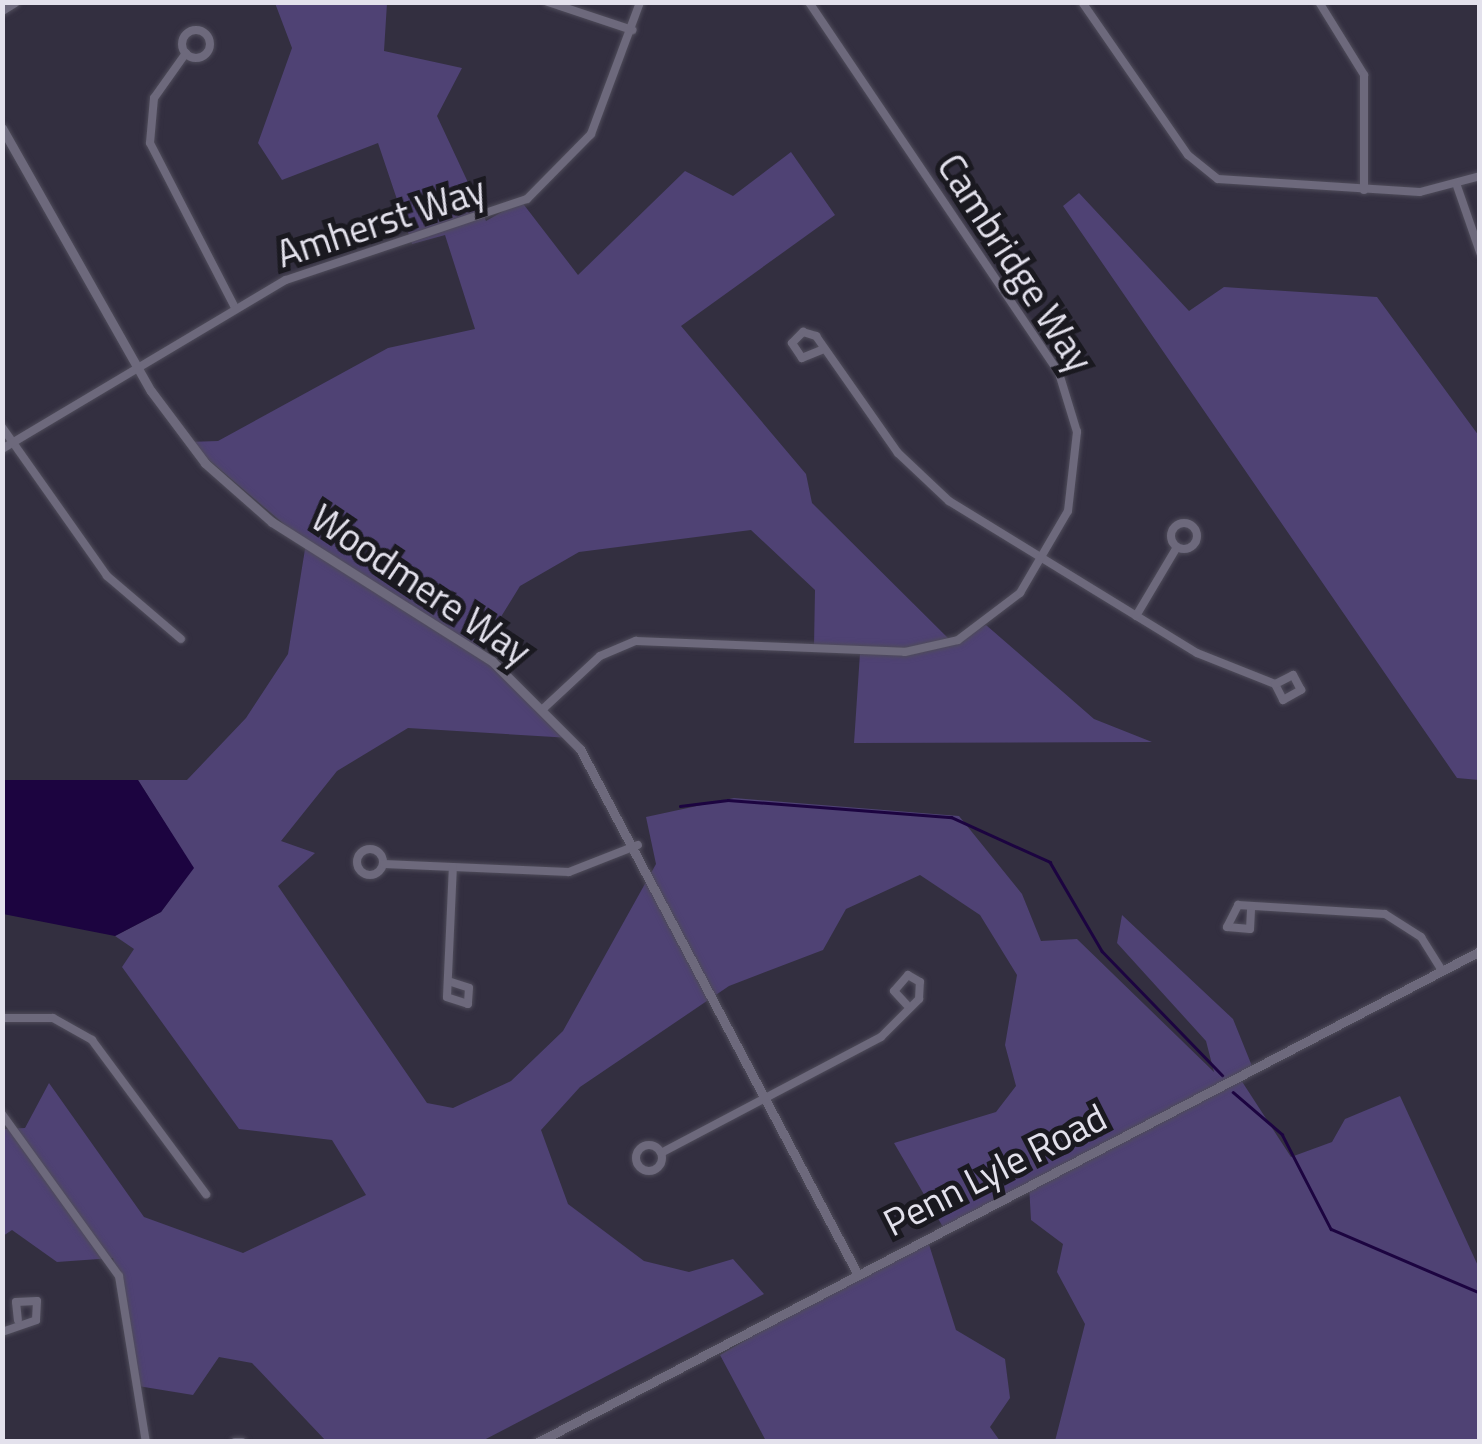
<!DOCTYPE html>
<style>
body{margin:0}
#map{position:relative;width:1482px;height:1444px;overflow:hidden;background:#332f40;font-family:"Titillium Web",sans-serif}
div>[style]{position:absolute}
.green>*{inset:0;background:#4f4274}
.water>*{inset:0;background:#1c0440}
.stream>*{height:2.5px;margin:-1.25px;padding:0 1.25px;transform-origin:1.25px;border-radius:1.25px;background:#1c0440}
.roads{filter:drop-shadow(0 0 2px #4f4c5a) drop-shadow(0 0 2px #4f4c5a)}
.minor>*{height:8px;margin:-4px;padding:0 4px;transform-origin:4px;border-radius:4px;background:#6d697c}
.minor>.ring{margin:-4px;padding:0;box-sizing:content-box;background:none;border:8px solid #6d697c;border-radius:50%}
.tertiary>*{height:9px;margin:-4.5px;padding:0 4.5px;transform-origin:4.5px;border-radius:4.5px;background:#6d697c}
.secondary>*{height:10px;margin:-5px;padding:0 5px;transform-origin:5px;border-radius:5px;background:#6d697c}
span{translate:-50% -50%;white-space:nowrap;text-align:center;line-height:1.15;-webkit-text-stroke:10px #1a1920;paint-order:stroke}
.street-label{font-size:38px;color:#e3e1ec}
.frame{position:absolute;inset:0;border:5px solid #e3e1ec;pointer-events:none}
</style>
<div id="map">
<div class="green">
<div style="clip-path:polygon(275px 3px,387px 3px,384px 51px,462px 68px,437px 116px,486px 221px,521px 201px,578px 275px,685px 171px,733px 196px,791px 152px,835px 215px,681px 326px,806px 474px,812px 503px,951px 641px,986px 625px,1094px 719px,1152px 742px,854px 743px,860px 653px,814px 646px,815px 590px,751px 530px,579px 552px,520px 586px,481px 649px,571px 738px,408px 728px,337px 771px,281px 841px,315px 853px,278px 886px,427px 1103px,453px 1108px,511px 1081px,563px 1031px,656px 864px,646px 817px,734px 798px,959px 816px,1022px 894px,1041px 941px,1077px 939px,1214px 1072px,1206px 1041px,1117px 943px,1122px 915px,1233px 1019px,1254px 1071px,1241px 1080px,1291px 1157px,1332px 1142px,1345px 1119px,1400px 1096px,1479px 1268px,1479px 1441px,1055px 1441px,1085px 1324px,1057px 1272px,1063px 1244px,1031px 1220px,1029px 1185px,943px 1227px,894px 1143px,996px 1112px,1016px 1086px,1005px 1045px,1017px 975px,980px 915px,920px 875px,846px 909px,823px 950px,729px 986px,580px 1087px,541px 1130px,568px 1204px,644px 1261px,689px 1272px,733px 1259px,764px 1294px,482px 1441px,326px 1441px,252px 1363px,219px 1357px,193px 1395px,138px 1386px,113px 1258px,57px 1262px,12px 1230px,3px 1236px,3px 1129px,25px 1128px,49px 1083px,144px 1217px,243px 1253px,366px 1195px,332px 1140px,239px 1129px,122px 967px,134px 949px,115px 936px,161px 912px,193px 868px,138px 780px,187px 780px,246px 718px,288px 654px,306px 543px,188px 442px,218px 441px,388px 348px,475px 329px,445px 235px,412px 244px,378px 143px,282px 180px,258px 143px,292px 48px)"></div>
<div style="clip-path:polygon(1079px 193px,1189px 311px,1224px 287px,1377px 297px,1479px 436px,1479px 780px,1457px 778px,1063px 206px)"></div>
<div style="clip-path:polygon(926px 1235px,956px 1330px,1005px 1359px,1010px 1398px,990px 1427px,1000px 1441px,766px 1441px,720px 1355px)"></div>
</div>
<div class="water">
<div style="clip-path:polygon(138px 780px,194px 868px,161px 912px,115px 936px,3px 914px,3px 780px)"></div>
</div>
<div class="stream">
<div style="left:680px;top:806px;width:48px;rotate:-7.1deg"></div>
<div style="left:728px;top:800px;width:224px;rotate:4.4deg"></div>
<div style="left:951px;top:817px;width:109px;rotate:24.4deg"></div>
<div style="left:1050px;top:862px;width:103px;rotate:59.7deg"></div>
<div style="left:1102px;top:951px;width:173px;rotate:45.9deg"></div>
<div style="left:1233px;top:1092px;width:65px;rotate:40.6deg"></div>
<div style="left:1282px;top:1134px;width:107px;rotate:62.7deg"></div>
<div style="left:1331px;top:1229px;width:162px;rotate:23.2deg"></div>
</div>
<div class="roads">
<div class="minor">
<div style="left:548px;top:2px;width:89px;rotate:18.4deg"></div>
<div style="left:1082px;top:2px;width:186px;rotate:55.3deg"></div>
<div style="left:1188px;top:155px;width:38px;rotate:39deg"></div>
<div style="left:1218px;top:179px;width:202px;rotate:3.7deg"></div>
<div style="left:1420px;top:192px;width:62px;rotate:-14.9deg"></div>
<div style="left:1319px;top:2px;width:86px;rotate:58.3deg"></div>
<div style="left:1364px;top:75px;width:115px;rotate:90deg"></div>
<div class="ring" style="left:182px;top:30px;width:20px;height:20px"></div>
<div style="left:186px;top:53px;width:55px;rotate:125.4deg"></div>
<div style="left:154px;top:98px;width:45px;rotate:95.1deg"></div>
<div style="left:150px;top:143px;width:186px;rotate:62.7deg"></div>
<div style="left:1457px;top:186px;width:70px;rotate:70.8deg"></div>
<div style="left:824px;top:349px;width:24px;rotate:158deg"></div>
<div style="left:802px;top:358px;width:18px;rotate:-124deg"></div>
<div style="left:792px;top:343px;width:16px;rotate:-45deg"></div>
<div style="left:803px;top:332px;width:14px;rotate:17deg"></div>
<div style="left:816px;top:336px;width:143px;rotate:55deg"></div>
<div style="left:898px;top:453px;width:70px;rotate:43.3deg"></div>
<div style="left:949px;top:501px;width:291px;rotate:31.5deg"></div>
<div style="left:1197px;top:653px;width:84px;rotate:21.7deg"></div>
<div style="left:1275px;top:684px;width:18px;rotate:63deg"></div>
<div style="left:1283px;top:700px;width:21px;rotate:-29deg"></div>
<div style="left:1301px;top:690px;width:17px;rotate:-118deg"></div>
<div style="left:1293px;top:675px;width:20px;rotate:153deg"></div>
<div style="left:2px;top:427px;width:182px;rotate:54.8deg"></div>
<div style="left:107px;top:576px;width:97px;rotate:40.4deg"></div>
<div style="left:2px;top:449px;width:330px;rotate:-30.8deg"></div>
<div style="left:286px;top:280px;width:254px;rotate:-18.6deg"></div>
<div style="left:527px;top:199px;width:91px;rotate:-45.4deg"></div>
<div style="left:591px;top:134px;width:141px;rotate:-69.6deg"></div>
<div class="ring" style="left:1171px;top:523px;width:18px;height:18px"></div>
<div style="left:1136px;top:616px;width:80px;rotate:-59.3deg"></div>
<div style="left:544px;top:708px;width:76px;rotate:-42.9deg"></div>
<div style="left:600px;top:656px;width:39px;rotate:-23deg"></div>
<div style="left:636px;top:641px;width:269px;rotate:2.3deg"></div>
<div style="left:905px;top:652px;width:54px;rotate:-12.8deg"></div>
<div style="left:958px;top:640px;width:78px;rotate:-37.2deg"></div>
<div style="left:1020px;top:593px;width:95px;rotate:-59.7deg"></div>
<div style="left:1068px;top:511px;width:80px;rotate:-83.5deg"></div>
<div style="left:1077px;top:432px;width:62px;rotate:-107deg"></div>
<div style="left:1059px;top:373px;width:447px;rotate:-124deg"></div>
<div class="ring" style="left:357px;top:849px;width:18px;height:18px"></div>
<div style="left:384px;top:864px;width:185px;rotate:2.5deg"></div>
<div style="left:569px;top:872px;width:74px;rotate:-21.4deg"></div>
<div style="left:1251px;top:910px;width:19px;rotate:93deg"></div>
<div style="left:1250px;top:929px;width:23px;rotate:-175deg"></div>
<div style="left:1227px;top:927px;width:25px;rotate:-63deg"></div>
<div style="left:1238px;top:905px;width:147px;rotate:3.5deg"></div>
<div style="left:1385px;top:914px;width:43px;rotate:32.6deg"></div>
<div style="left:1421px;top:937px;width:40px;rotate:58deg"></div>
<div style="left:448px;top:981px;width:22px;rotate:18deg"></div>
<div style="left:469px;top:988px;width:16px;rotate:94deg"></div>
<div style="left:468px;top:1004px;width:22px;rotate:-162deg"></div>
<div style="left:447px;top:997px;width:130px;rotate:-87.4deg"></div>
<div style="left:2px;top:1018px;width:51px"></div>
<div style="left:53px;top:1018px;width:45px;rotate:29.4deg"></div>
<div style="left:92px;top:1040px;width:192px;rotate:53.5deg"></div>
<div style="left:2px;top:1114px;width:200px;rotate:54.2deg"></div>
<div style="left:119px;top:1276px;width:168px;rotate:80.8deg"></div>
<div class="ring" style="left:636px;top:1145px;width:18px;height:18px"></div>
<div style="left:661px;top:1153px;width:249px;rotate:-27.8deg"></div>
<div style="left:881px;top:1037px;width:54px;rotate:-45deg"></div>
<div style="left:919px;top:999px;width:17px;rotate:-87deg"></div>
<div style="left:920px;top:982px;width:14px;rotate:-150deg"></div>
<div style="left:908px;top:975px;width:21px;rotate:131deg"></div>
<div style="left:894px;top:991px;width:18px;rotate:47deg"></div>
<div style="left:2px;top:1332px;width:36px;rotate:-19deg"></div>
<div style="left:36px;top:1320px;width:19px;rotate:-87deg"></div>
<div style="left:37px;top:1301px;width:21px;rotate:177deg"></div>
<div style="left:16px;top:1302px;width:18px;rotate:84deg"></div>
<div style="left:235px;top:1442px;width:7px"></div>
</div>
<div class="tertiary">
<div style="left:2px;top:128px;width:302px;rotate:60.5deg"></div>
<div style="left:151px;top:391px;width:90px;rotate:53.1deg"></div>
<div style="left:205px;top:463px;width:89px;rotate:41.4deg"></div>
<div style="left:272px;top:522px;width:260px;rotate:32.3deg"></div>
<div style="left:492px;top:661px;width:124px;rotate:45deg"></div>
<div style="left:580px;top:749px;width:595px;rotate:62.14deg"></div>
<div style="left:538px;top:1442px;width:1062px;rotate:-27.53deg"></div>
</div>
<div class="secondary">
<div style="left:2px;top:10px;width:15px;rotate:-32deg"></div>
</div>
</div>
<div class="street-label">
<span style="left:381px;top:222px;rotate:-18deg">Amherst Way</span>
<span style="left:1015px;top:263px;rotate:57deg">Cambridge Way</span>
<span style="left:421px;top:585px;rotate:34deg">Woodmere Way</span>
<span style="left:995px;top:1170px;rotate:-27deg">Penn Lyle Road</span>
</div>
<div class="frame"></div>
</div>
